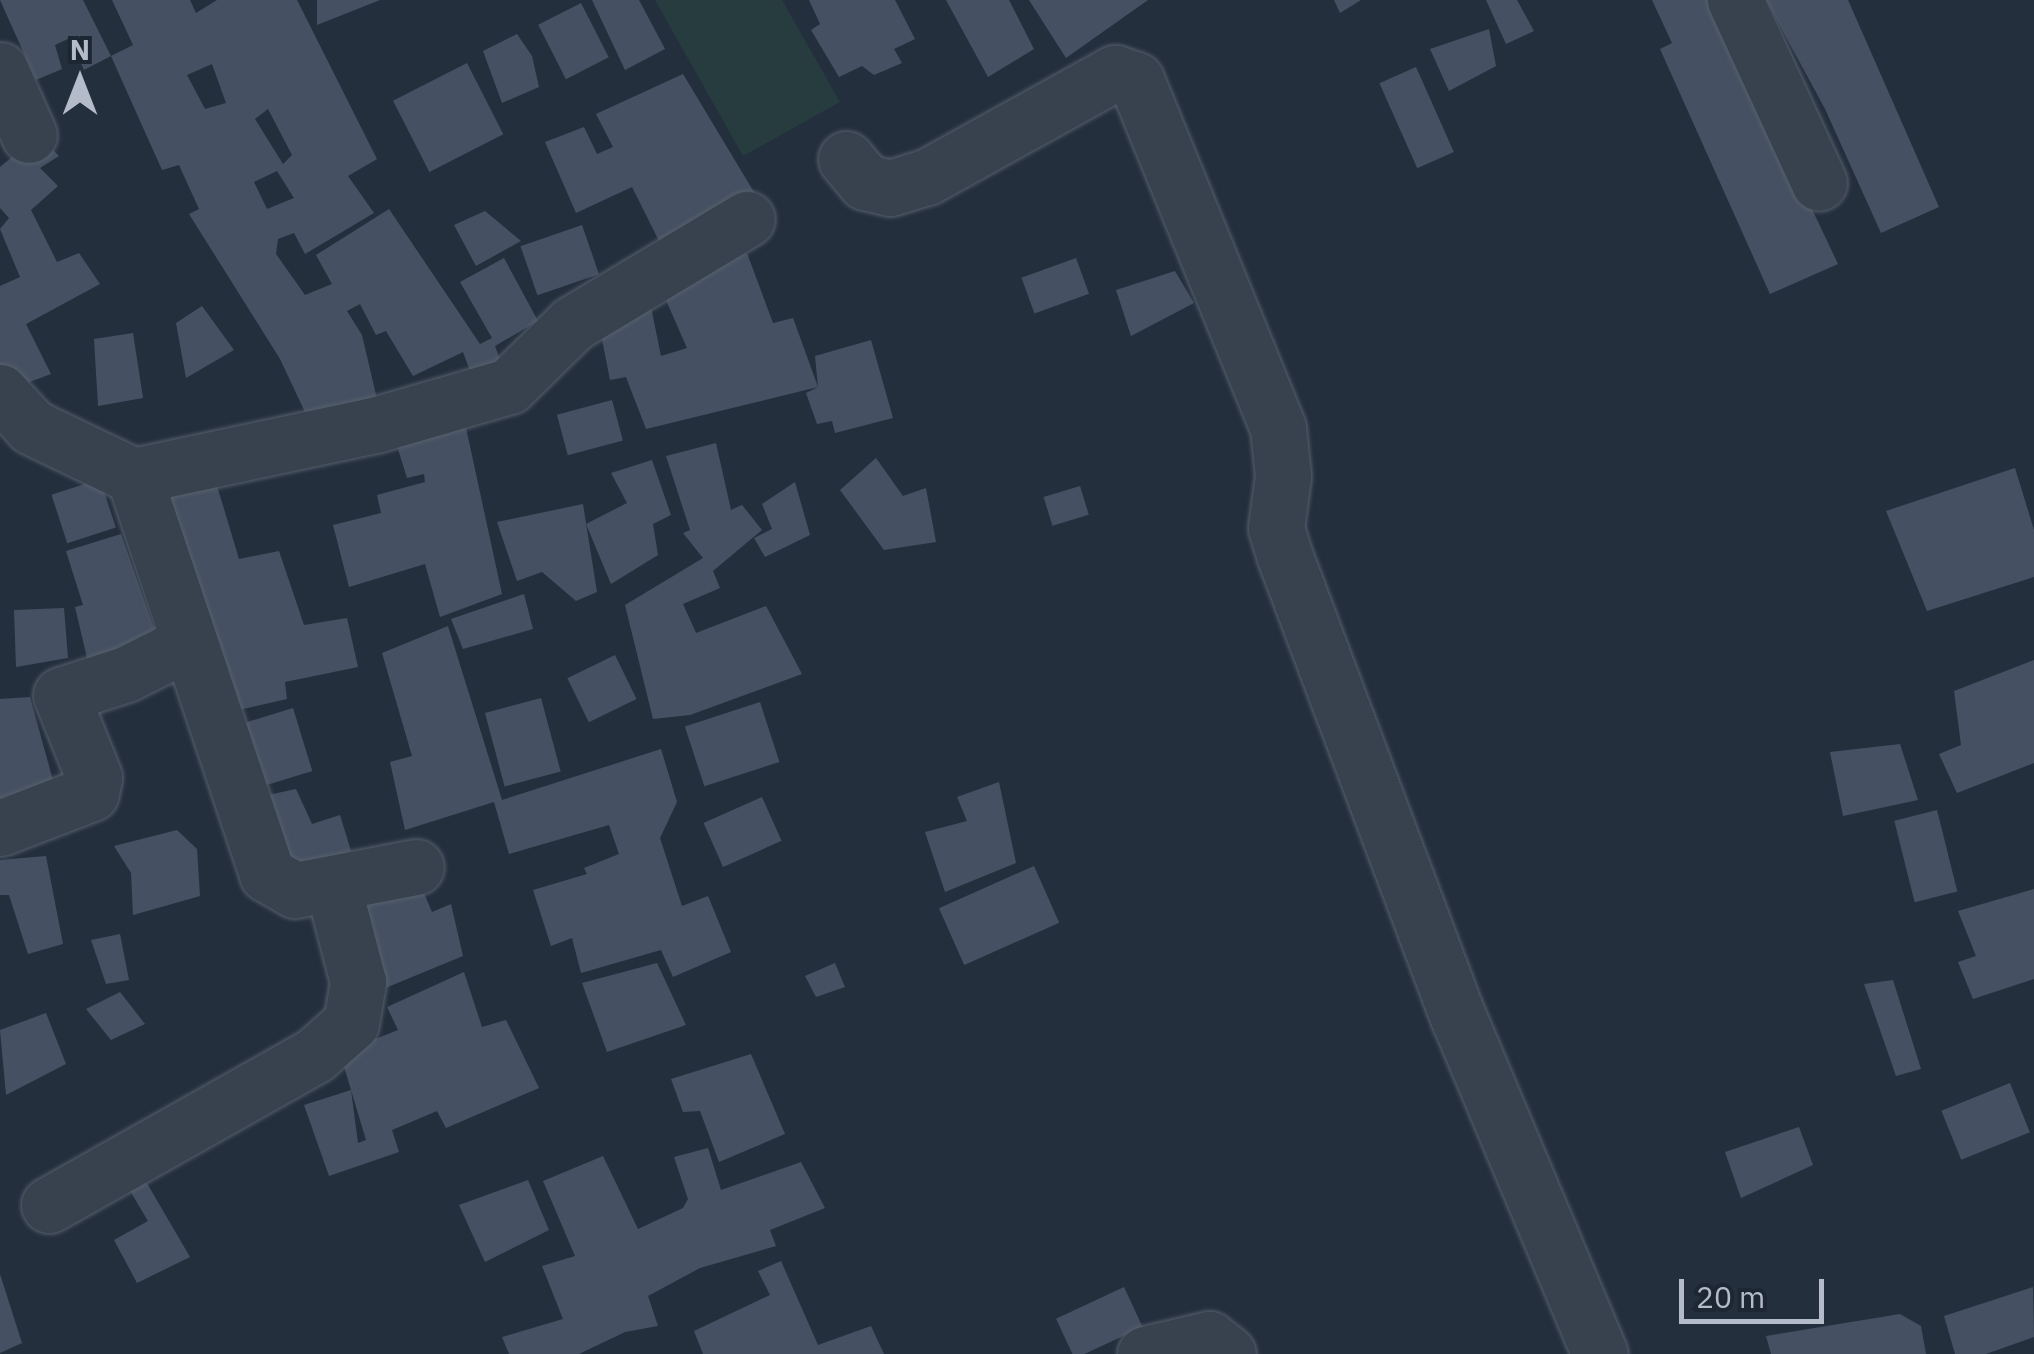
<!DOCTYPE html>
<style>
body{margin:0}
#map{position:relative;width:2034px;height:1354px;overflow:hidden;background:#242f3e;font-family:"IBM Plex Sans",sans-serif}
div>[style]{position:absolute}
.green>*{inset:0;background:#263c3f}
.building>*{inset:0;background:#455162;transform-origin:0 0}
.roads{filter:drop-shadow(0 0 2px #565f6c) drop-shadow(0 0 2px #565f6c)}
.minor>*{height:55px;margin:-27.5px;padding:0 27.5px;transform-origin:27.5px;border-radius:27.5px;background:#38414e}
span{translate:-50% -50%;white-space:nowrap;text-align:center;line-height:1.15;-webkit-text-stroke:9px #1d2633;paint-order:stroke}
.north{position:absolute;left:30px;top:30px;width:100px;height:100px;-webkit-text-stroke:8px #1d2633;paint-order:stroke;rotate:0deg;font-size:28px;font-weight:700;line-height:40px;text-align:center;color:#b4bcc9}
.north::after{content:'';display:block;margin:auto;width:35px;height:45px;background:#b4bcc9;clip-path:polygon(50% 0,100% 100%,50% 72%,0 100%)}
.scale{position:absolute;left:1679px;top:1279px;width:145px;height:45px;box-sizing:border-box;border:5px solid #b4bcc9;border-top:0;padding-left:12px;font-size:30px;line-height:35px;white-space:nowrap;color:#b4bcc9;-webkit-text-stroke:8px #1d2633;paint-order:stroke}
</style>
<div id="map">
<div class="green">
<div style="clip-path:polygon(655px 0,782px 0,840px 102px,743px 156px)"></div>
</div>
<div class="building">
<div style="clip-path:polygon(0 0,83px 0,111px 56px,84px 70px,70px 38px,55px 45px,62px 69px,36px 80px)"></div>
<div style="clip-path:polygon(evenodd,112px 0,190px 0,196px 13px,217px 0,297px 0,377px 159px,348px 176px,374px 213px,305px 254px,294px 233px,278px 239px,276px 254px,305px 295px,332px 284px,316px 255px,389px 209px,480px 344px,492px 338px,460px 282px,504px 258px,538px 321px,495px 346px,509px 384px,478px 393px,463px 352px,413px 376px,386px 331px,376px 335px,360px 304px,347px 311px,362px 335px,380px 412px,313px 429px,280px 359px,189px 214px,199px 209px,179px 165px,162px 170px,111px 56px,133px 45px,112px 0,212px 64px,226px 103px,205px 109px,187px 75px,212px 64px,112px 0,268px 109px,292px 155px,283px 164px,255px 119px,268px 109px,112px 0,277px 171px,294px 198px,267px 209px,254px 182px,277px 171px)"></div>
<div style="clip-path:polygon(317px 0,380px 0,317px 25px)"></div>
<div style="clip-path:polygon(592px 0,639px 0,665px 49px,625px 70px)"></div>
<div style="clip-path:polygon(809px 0,895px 0,915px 39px,894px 49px,902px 63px,874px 75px,862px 66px,839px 77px,811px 30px,820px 24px)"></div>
<div style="clip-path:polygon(946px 0,1009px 0,1034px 49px,988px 77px)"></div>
<div style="clip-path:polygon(1029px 0,1148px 0,1066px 58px)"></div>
<div style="clip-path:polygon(1334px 0,1361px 0,1340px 13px)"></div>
<div style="clip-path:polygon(1486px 0,1517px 0,1534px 31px,1506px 44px)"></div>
<div style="clip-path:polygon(1652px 0,1713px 0,1838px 264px,1770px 294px,1660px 49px,1672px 43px)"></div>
<div style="clip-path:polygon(1766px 0,1848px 0,1939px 207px,1881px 233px,1825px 109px)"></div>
<div style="left:581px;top:3px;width:61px;height:48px;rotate:63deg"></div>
<div style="clip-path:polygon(1489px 29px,1496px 66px,1449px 91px,1430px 49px)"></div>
<div style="clip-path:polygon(517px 34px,532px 56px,539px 87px,502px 103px,483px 51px)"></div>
<div style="left:467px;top:63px;width:80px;height:83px;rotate:63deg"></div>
<div style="left:1416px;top:67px;width:93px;height:40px;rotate:66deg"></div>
<div style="clip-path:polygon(683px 74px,757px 197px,665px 253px,632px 187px,576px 213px,545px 142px,584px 127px,597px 154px,613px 147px,596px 114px)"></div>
<div style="clip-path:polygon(38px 135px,59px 156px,40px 168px,58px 186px,31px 210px,57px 262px,79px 253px,100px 284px,26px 324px,51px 374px,8px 390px,0 367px,0 286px,20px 277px,0 229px,9px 218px,0 208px,0 167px)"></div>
<div style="clip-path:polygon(485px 211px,521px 241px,476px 266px,454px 225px)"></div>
<div style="left:582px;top:225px;width:52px;height:65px;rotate:71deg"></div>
<div style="clip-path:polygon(747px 253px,773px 323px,793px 318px,818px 387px,646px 429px,626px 377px,610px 380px,598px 319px,650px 302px,661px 356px,687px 348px,661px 289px)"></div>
<div style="left:1076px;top:258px;width:38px;height:58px;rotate:70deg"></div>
<div style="clip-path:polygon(1175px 271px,1194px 303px,1131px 336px,1116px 290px)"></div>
<div style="clip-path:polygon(202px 306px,234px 350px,186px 378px,176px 323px)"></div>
<div style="clip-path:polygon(133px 333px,143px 398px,98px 406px,94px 339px)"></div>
<div style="clip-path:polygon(871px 340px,893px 418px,835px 433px,832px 421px,817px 424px,806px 393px,818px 387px,815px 356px)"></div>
<div style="left:612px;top:400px;width:42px;height:57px;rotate:75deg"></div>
<div style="clip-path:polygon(463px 414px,502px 594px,440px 617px,425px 564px,349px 587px,333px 525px,381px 513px,377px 495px,425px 482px,424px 474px,407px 478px,392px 430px)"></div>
<div style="clip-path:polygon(716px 443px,731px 510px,742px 505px,762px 530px,713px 571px,720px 588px,683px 604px,696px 633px,766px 606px,802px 674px,690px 715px,653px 719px,625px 605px,703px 558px,683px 533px,690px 530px,666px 456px)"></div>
<div style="clip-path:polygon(876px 458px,903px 496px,926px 488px,936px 542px,884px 550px,840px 490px)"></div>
<div style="clip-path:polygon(652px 460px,671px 515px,653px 524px,658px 555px,611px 584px,586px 524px,627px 503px,611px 473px)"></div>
<div style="clip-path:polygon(2015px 468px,2034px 530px,2034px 577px,1927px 611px,1886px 511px)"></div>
<div style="left:100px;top:479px;width:51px;height:51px;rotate:72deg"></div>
<div style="clip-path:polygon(215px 479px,239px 559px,279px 551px,304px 625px,347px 618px,358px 667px,285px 682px,287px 699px,213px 716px,144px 498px)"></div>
<div style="clip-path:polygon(795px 482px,810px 535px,765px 557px,754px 538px,772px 529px,762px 504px)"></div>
<div style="left:1080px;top:486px;width:30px;height:38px;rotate:73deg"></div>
<div style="clip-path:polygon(583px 504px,597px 592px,576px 601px,542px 572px,517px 581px,497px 522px)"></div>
<div style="clip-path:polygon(121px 534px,163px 654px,92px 679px,75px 607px,83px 605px,66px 551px)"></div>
<div style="clip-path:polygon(524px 594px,533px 629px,463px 649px,451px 619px)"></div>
<div style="clip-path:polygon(64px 608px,68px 658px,16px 667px,14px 610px)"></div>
<div style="clip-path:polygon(448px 626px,502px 800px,661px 749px,677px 802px,660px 838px,682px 906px,708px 896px,731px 952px,673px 977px,661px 950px,581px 973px,572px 938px,551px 946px,533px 890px,587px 874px,584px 868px,619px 854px,609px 825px,509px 854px,494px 802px,405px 830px,390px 762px,412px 756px,382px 653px)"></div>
<div style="left:615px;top:655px;width:49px;height:53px;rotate:64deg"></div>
<div style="clip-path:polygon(2034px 660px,2034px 763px,1957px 793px,1939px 754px,1961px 745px,1954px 691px)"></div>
<div style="clip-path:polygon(30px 697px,59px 802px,0 804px,0 699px)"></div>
<div style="left:541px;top:698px;width:76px;height:58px;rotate:75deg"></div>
<div style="left:760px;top:702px;width:63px;height:79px;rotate:72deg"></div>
<div style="left:293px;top:708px;width:66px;height:57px;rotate:73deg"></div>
<div style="clip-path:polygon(1900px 744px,1918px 800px,1843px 816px,1830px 752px)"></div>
<div style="clip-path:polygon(999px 782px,1016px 863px,945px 892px,925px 832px,967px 821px,957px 797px)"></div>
<div style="clip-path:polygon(296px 789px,312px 824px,340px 815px,351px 851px,274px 877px,249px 799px)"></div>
<div style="left:762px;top:797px;width:48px;height:64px;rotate:66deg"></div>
<div style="left:1937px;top:810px;width:84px;height:44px;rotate:76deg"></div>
<div style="clip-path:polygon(177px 830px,197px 849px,200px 896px,133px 915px,131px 873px,114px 846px)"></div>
<div style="clip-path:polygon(46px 856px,63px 944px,28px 954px,9px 895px,0 895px,0 860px)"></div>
<div style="left:1034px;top:866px;width:62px;height:104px;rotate:66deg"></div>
<div style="clip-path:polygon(416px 874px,432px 912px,451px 904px,463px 956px,383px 989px,361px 900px)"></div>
<div style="clip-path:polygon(2034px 889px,2034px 979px,1973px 999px,1958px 962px,1976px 956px,1958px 911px)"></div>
<div style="clip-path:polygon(120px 934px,129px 980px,106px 984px,91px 940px)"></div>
<div style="clip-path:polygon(657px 963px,686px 1025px,607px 1052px,582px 983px)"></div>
<div style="clip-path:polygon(835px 963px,845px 987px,816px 997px,805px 976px)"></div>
<div style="clip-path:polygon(464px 972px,482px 1027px,506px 1020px,539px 1088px,446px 1128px,437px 1111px,392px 1130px,399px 1152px,329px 1176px,304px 1105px,351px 1090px,358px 1143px,366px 1140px,351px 1090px,340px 1053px,398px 1030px,387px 1007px)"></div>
<div style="clip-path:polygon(1893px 980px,1921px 1069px,1896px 1076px,1864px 984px)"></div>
<div style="clip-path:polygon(120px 992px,145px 1024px,111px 1040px,86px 1009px)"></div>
<div style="clip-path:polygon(46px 1013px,66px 1064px,6px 1095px,0 1030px)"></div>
<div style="clip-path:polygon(751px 1054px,785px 1134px,719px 1162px,700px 1111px,683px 1112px,671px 1079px)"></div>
<div style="left:2010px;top:1083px;width:53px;height:74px;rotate:68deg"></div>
<div style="clip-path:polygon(1799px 1127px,1813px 1165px,1741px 1198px,1725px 1152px)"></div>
<div style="clip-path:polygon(708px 1148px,721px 1190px,801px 1162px,825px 1208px,770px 1230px,776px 1246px,700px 1268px,648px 1296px,658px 1326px,625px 1332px,579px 1354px,509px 1354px,502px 1337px,563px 1319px,542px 1266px,575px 1256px,543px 1181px,603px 1156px,638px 1229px,683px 1208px,688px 1199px,674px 1157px)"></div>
<div style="clip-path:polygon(141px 1173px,190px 1257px,137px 1283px,114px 1240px,148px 1221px,126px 1184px)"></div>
<div style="clip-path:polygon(528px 1180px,549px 1230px,485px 1262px,459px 1205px)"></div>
<div style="clip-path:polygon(781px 1261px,818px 1345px,871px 1326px,884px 1354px,703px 1354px,694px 1331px,770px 1295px,758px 1271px)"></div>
<div style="clip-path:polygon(0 1274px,22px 1343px,0 1353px)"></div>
<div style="left:1124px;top:1287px;width:44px;height:75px;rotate:65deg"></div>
<div style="clip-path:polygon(2033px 1287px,2034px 1337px,1986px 1354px,1955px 1354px,1944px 1316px)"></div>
<div style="clip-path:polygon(1900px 1314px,1921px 1326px,1926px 1354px,1771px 1354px,1766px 1336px)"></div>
</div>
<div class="roads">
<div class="minor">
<div style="left:1735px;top:0;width:201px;rotate:65.3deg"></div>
<div style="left:0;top:70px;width:71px;rotate:66deg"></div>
<div style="left:846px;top:159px;width:30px;rotate:50deg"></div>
<div style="left:865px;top:182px;width:26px;rotate:13deg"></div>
<div style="left:890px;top:188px;width:39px;rotate:-17deg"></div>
<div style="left:927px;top:177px;width:215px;rotate:-29deg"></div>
<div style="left:1115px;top:73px;width:22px;rotate:18deg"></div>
<div style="left:1136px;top:80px;width:376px;rotate:67.8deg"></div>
<div style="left:1278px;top:428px;width:48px;rotate:84.1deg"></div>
<div style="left:1283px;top:476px;width:52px;rotate:97.7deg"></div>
<div style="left:1276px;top:528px;width:30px;rotate:73deg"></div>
<div style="left:1285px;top:557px;width:494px;rotate:69.4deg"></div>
<div style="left:1459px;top:1019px;width:363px;rotate:67.2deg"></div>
<div style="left:0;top:392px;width:47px;rotate:47.6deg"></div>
<div style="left:32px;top:427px;width:113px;rotate:25.7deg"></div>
<div style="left:134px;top:476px;width:249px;rotate:-12deg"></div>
<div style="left:378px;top:424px;width:136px;rotate:-16.2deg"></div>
<div style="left:509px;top:386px;width:88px;rotate:-44.5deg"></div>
<div style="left:572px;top:324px;width:204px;rotate:-31deg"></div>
<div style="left:134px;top:476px;width:420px;rotate:71.5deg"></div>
<div style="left:267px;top:874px;width:32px;rotate:30deg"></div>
<div style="left:295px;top:890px;width:123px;rotate:-10.8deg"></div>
<div style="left:0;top:828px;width:97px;rotate:-21deg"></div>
<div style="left:91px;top:793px;width:16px;rotate:-79deg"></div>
<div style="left:94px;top:777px;width:88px;rotate:-111.9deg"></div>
<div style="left:61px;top:695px;width:68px;rotate:-17.9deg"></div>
<div style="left:126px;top:674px;width:67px;rotate:-26.6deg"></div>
<div style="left:49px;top:1205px;width:305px;rotate:-29.4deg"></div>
<div style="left:315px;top:1055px;width:48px;rotate:-41.6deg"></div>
<div style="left:351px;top:1023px;width:42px;rotate:-80.3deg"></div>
<div style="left:358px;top:982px;width:99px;rotate:-104.6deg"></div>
<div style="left:1145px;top:1354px;width:66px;rotate:-13.2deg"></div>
<div style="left:1209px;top:1339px;width:24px;rotate:38deg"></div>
</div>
</div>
<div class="north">N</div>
<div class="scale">20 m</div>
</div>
